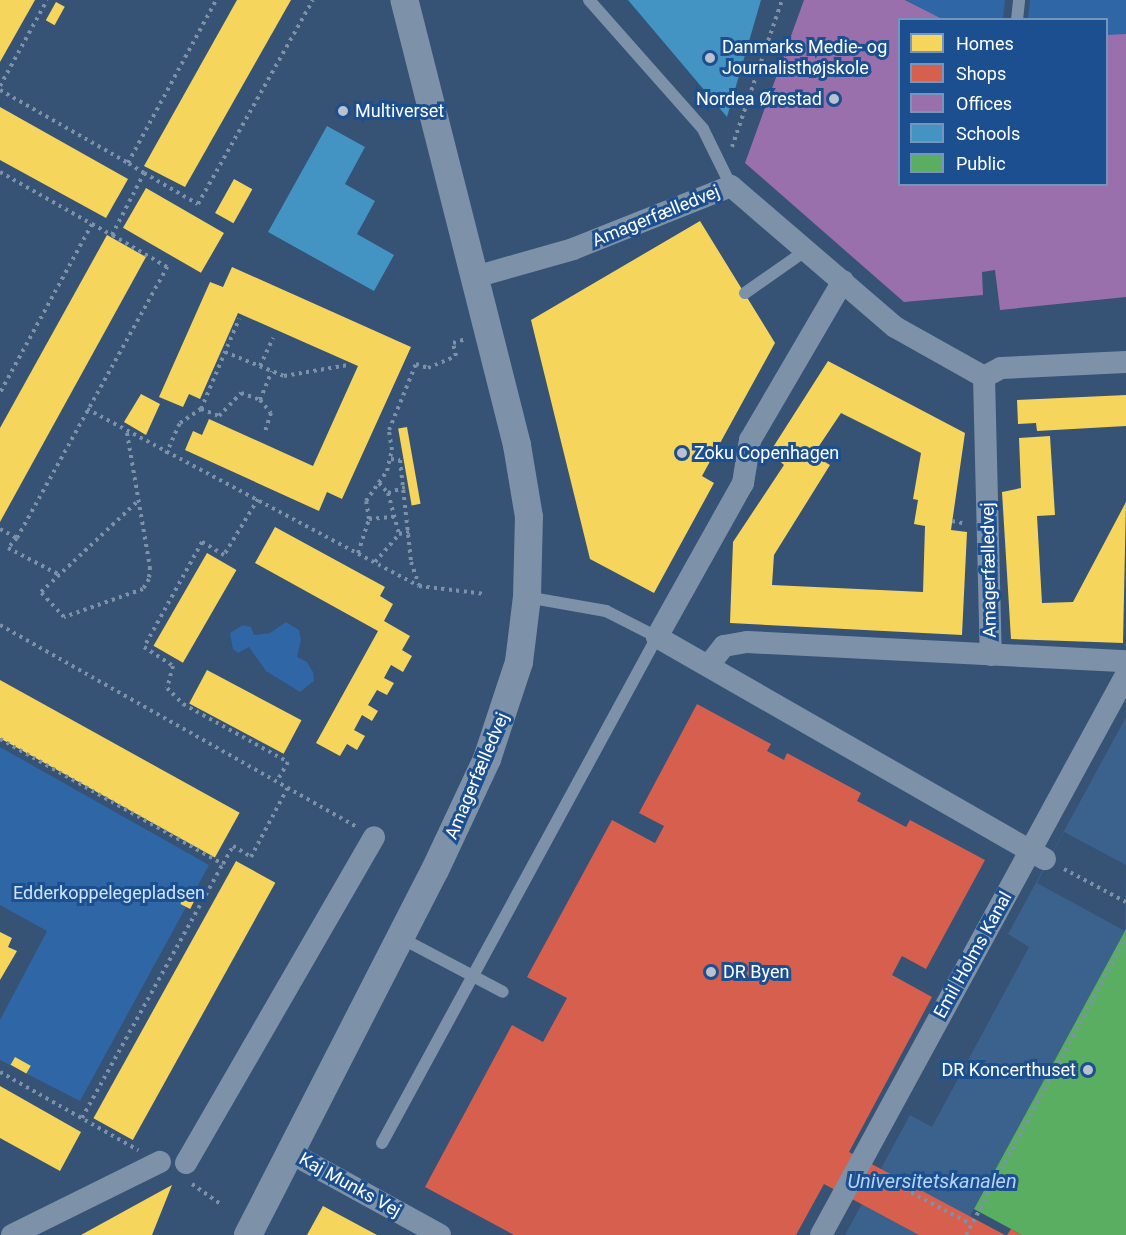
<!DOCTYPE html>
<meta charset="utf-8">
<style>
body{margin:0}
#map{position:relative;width:1126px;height:1235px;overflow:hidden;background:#365274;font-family:Roboto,sans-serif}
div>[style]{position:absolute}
.green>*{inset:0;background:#2f66a5}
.water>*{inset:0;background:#3b618d}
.pier>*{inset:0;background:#365274}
.homes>*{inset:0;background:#f6d55c;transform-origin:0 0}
.shops>*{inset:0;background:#d6604d}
.offices>*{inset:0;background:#9970ab}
.schools>*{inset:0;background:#4393c3}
.public>*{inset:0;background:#5aae61}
.path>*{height:4px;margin-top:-2px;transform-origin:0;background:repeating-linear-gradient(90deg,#7d92a8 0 3px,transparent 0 7.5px)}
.service>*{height:12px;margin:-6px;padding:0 6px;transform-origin:6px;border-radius:6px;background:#7d92a8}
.minor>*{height:22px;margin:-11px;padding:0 11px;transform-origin:11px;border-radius:11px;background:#7d92a8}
.tertiary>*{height:28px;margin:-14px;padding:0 14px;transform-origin:14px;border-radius:14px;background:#7d92a8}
.dots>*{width:16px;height:16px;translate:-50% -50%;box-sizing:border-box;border:3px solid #1b4f8f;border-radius:50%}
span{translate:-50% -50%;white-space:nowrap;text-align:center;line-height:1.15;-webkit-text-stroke:6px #1b4f8f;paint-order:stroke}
.poi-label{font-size:18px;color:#fff}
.left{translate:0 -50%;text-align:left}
.right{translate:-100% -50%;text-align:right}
.street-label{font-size:18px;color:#fff}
.park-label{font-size:18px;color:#cfe3fa}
.water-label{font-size:20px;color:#b5d3f5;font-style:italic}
.legend{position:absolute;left:898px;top:18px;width:210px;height:168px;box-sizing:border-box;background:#1b4f8f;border:2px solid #7695bc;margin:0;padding:8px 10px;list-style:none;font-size:18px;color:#fff}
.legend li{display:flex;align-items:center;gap:12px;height:30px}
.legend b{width:30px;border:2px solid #7695bc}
</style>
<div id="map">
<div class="green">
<div style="clip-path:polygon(906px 0,1005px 0,1003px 19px,943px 20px)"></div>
<div style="clip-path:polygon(1030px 0,1126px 0,1126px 37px,1107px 37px,1106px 20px,1028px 20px)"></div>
<div style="clip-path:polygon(286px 622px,299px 630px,301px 640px,297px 657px,307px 662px,313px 672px,314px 681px,300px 692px,266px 671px,249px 647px,238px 653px,233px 649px,230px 633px,243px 625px,251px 627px,254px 635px,270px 633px)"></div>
<div style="clip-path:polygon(0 747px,209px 865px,80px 1101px,0 1060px,0 1020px,47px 931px,0 905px)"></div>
</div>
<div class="water">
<div style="clip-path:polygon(1126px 717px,1126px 929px,974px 1209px,960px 1235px,845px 1235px,910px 1115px,932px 1127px,1029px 947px,1008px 934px)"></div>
</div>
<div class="pier">
<div style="clip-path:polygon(1064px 832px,1126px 865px,1125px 931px,1037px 883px)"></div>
</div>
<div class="homes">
<div style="clip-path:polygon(0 0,35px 0,0 62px)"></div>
<div style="clip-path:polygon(237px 0,291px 0,185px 187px,144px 166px)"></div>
<div style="left:56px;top:2px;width:10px;height:21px;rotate:29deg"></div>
<div style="clip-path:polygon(0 107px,128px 179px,106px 218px,0 160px)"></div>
<div style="left:234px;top:179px;width:21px;height:39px;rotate:29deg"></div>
<div style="left:146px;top:188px;width:90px;height:46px;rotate:30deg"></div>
<div style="clip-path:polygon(700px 221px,775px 343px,702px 476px,714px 483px,654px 593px,590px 559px,531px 320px)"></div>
<div style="clip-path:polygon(107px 235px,146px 257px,0 522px,0 428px)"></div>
<div style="clip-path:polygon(232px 267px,411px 347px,342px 499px,327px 492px,319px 511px,185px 450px,193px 431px,202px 435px,209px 419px,313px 466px,358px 366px,238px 313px,200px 399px,189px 394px,183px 407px,159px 397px,210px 282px,223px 287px)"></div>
<div style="clip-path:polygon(evenodd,828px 361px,965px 433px,951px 530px,967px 532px,962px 635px,730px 623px,733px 542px,784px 465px,770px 452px,828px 361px,841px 413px,921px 453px,913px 499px,918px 500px,914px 524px,925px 526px,923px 592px,772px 585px,774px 555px,830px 465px,813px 455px,841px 413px)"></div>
<div style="clip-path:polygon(141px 394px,160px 404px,146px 435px,124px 422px)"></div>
<div style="clip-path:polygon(1126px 395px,1126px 426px,1037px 431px,1036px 423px,1018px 424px,1017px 400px)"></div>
<div style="left:407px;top:427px;width:78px;height:9px;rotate:80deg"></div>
<div style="clip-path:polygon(1050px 436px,1055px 515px,1037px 516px,1042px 603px,1073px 602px,1126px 502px,1123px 643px,1011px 639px,1002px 492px,1021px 488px,1019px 438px)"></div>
<div style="clip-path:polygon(275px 527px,385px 587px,380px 596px,393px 604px,384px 621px,410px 636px,402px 650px,412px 656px,403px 672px,391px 665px,384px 678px,394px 683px,387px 695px,377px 690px,368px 705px,378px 711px,372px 721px,362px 715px,354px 730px,365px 736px,357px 750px,347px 744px,340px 756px,316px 743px,378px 631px,255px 563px)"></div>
<div style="left:207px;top:553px;width:34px;height:107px;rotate:30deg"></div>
<div style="left:207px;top:670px;width:107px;height:38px;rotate:28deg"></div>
<div style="left:0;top:680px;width:274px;height:51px;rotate:29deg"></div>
<div style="left:236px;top:861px;width:45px;height:294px;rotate:29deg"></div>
<div style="left:189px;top:887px;width:11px;height:19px;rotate:27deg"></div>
<div style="clip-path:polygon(0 932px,12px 938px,8px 947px,17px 951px,0 980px)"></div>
<div style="left:15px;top:1057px;width:18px;height:9px;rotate:29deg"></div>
<div style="clip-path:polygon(0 1086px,81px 1132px,60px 1171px,0 1138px)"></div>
<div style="clip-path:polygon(172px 1185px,152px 1235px,81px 1235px,130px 1208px)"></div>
<div style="clip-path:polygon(323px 1206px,377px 1235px,307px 1235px)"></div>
</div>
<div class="shops">
<div style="clip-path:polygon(697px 704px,771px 744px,767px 751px,784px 760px,787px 753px,861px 793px,857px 801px,906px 827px,910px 820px,985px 860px,926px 969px,902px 956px,892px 975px,932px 997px,849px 1152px,1005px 1235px,919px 1235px,824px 1184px,796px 1235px,514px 1235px,425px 1187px,512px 1025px,543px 1042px,567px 998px,527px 977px,612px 820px,655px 843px,664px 826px,639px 813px)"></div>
<div style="clip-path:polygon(1011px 1229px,1022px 1235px,1007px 1235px)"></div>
</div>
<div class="offices">
<div style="clip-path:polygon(804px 0,905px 0,944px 20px,900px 20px,900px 184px,1106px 184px,1106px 35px,1126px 34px,1126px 297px,1000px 310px,995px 270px,982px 272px,983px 295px,904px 302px,745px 163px)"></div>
</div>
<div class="schools">
<div style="clip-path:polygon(628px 0,761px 0,727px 117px)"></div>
<div style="clip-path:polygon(327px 126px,365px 147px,345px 184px,375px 201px,357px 234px,394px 255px,374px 291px,268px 232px)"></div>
</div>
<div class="public">
<div style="clip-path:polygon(1126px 929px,1126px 1235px,1022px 1235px,974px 1209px)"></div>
</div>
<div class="path">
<div style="left:0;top:86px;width:98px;rotate:-61.3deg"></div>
<div style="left:0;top:90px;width:147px;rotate:29.7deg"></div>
<div style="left:128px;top:163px;width:185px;rotate:-61.6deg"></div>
<div style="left:732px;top:147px;width:155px;rotate:-71.2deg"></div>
<div style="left:0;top:172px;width:106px;rotate:29.5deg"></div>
<div style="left:92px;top:224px;width:192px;rotate:118.6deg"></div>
<div style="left:144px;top:173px;width:62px;rotate:29.9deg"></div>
<div style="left:198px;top:204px;width:234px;rotate:-60.6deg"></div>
<div style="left:92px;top:224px;width:23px;rotate:29deg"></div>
<div style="left:112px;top:235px;width:70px;rotate:-62.7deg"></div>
<div style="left:144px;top:173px;width:19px;rotate:-148deg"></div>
<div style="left:225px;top:352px;width:64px;rotate:22.1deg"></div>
<div style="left:284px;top:376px;width:65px;rotate:-9.8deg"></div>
<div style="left:260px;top:366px;width:31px;rotate:-65deg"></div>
<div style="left:260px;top:400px;width:31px;rotate:-68deg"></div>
<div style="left:87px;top:409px;width:376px;rotate:28.1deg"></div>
<div style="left:419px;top:586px;width:67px;rotate:6.8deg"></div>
<div style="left:201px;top:409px;width:19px;rotate:21deg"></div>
<div style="left:219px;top:416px;width:32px;rotate:-46deg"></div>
<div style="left:241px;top:393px;width:20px;rotate:20deg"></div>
<div style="left:260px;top:400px;width:17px;rotate:50deg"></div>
<div style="left:271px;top:413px;width:22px;rotate:108deg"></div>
<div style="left:127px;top:433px;width:136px;rotate:80.3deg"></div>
<div style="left:150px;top:567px;width:12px;rotate:95deg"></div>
<div style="left:149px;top:579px;width:12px;rotate:121deg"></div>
<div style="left:143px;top:589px;width:84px;rotate:160.5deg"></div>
<div style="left:64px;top:617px;width:34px;rotate:-133deg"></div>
<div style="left:41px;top:592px;width:133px;rotate:-43.2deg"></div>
<div style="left:166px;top:454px;width:34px;rotate:-66deg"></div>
<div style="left:180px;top:423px;width:25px;rotate:-34deg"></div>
<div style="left:201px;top:409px;width:98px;rotate:-67.1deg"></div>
<div style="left:391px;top:459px;width:9px;rotate:6deg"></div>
<div style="left:400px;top:460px;width:103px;rotate:83.8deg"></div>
<div style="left:411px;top:562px;width:24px;rotate:71deg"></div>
<div style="left:379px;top:483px;width:13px;rotate:48deg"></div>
<div style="left:388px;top:493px;width:42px;rotate:75deg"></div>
<div style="left:388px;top:493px;width:18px;rotate:-19deg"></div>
<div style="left:258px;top:499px;width:66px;rotate:121.3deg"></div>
<div style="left:224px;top:555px;width:26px;rotate:-149deg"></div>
<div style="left:202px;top:542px;width:120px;rotate:118.9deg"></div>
<div style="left:144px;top:647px;width:35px;rotate:33deg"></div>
<div style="left:173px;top:666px;width:23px;rotate:105deg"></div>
<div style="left:167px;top:688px;width:23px;rotate:45deg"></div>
<div style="left:183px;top:704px;width:120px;rotate:28.9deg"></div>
<div style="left:288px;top:762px;width:22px;rotate:120deg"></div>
<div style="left:369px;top:519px;width:25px;rotate:-5deg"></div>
<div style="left:952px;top:521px;width:14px;rotate:12deg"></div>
<div style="left:0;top:529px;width:19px;rotate:28deg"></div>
<div style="left:17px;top:538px;width:310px;rotate:-61deg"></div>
<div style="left:167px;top:267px;width:64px;rotate:-149.8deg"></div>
<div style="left:17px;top:538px;width:13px;rotate:132deg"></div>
<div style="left:8px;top:548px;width:56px;rotate:27.5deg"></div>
<div style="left:358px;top:553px;width:36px;rotate:-72deg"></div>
<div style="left:369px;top:519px;width:18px;rotate:-99deg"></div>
<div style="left:366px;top:501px;width:37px;rotate:-55deg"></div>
<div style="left:387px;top:471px;width:22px;rotate:-77deg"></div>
<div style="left:392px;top:450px;width:20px;rotate:-99deg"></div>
<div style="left:389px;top:430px;width:71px;rotate:-67.8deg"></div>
<div style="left:416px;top:364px;width:13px;rotate:18deg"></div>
<div style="left:428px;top:368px;width:30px;rotate:-23deg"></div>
<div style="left:456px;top:356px;width:13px;rotate:-103deg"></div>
<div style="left:453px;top:343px;width:14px;rotate:-17deg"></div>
<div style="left:375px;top:562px;width:37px;rotate:-49deg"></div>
<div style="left:399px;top:534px;width:11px;rotate:-10deg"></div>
<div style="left:0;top:625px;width:410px;rotate:29.5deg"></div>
<div style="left:0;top:739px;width:256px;rotate:29.3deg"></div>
<div style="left:223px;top:864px;width:21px;rotate:-61deg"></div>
<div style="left:233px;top:846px;width:21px;rotate:31deg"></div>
<div style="left:251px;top:857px;width:79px;rotate:-62.1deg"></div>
<div style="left:1064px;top:869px;width:70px;rotate:28deg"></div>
<div style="left:0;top:1072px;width:159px;rotate:29.5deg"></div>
<div style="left:82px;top:1118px;width:291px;rotate:-61deg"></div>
<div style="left:878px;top:1175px;width:105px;rotate:27.8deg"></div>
<div style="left:192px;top:1184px;width:35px;rotate:35deg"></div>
<div style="left:966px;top:1235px;width:337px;rotate:-61.7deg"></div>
</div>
<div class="service">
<div style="left:589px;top:0;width:172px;rotate:48.5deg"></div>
<div style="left:703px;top:129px;width:64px;rotate:63.8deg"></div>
<div style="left:1017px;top:20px;width:20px;rotate:-84deg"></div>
<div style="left:745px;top:293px;width:73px;rotate:-35deg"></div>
<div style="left:401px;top:938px;width:115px;rotate:27.9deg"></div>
<div style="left:382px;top:1143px;width:576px;rotate:-61.48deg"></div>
<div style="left:657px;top:637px;width:57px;rotate:-153deg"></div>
<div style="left:606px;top:611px;width:80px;rotate:-170deg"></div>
</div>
<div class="minor">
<div style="left:475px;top:277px;width:102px;rotate:-15.9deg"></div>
<div style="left:573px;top:249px;width:170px;rotate:-21.7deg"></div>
<div style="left:731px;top:186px;width:216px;rotate:40.7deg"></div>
<div style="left:895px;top:327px;width:102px;rotate:29.3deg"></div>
<div style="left:843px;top:281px;width:184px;rotate:120.3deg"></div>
<div style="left:750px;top:440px;width:44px;rotate:99.2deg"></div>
<div style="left:743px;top:483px;width:176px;rotate:119.2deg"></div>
<div style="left:657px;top:637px;width:447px;rotate:29.8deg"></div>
<div style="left:984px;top:377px;width:278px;rotate:88.6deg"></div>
<div style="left:984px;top:377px;width:19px;rotate:-28deg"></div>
<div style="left:1001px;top:368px;width:125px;rotate:-2.7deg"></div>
<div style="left:709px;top:665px;width:24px;rotate:-52deg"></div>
<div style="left:724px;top:646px;width:23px;rotate:-10deg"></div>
<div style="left:747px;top:642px;width:379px;rotate:2.9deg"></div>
<div style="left:291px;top:1153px;width:170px;rotate:28.8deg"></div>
<div style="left:186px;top:1163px;width:376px;rotate:-60deg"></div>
<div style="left:12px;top:1235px;width:165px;rotate:-26.3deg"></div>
<div style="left:821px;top:1235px;width:638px;rotate:-61.43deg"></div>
</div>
<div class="tertiary">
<div style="left:248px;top:1235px;width:410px;rotate:-62.9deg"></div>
<div style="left:435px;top:870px;width:123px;rotate:-64.9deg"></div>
<div style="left:487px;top:759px;width:102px;rotate:-71.7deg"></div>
<div style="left:519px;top:662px;width:65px;rotate:-83deg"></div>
<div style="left:527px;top:597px;width:80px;rotate:-88.6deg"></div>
<div style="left:529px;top:517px;width:73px;rotate:-99.5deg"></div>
<div style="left:517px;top:445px;width:459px;rotate:-104.2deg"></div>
</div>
<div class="dots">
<div style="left:710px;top:58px;background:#b9c2ce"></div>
<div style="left:834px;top:99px;background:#b9c2ce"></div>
<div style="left:343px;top:111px;background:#b9c2ce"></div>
<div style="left:682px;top:453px;background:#b9c2ce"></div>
<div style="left:711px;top:972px;background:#b9c2ce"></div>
<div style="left:1088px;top:1070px;background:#b9c2ce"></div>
</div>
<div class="poi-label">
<span class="left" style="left:722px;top:58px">Danmarks Medie- og<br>Journalisthøjskole</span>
<span class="right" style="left:822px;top:99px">Nordea Ørestad</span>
<span class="left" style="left:355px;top:111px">Multiverset</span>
<span class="left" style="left:694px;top:453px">Zoku Copenhagen</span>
<span class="left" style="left:723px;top:972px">DR Byen</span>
<span class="right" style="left:1076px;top:1070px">DR Koncerthuset</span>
</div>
<div class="street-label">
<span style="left:656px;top:216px;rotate:-22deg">Amagerfælledvej</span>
<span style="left:989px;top:570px;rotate:-91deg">Amagerfælledvej</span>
<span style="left:477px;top:776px;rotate:-67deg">Amagerfælledvej</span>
<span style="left:973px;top:955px;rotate:-61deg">Emil Holms Kanal</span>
<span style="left:350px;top:1185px;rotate:29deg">Kaj Munks Vej</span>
</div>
<div class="park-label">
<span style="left:109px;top:893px">Edderkoppelegepladsen</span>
</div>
<div class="water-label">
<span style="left:932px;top:1181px">Universitetskanalen</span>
</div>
<ul class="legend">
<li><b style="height:16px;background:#f6d55c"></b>Homes</li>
<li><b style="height:16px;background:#d6604d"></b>Shops</li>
<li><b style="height:16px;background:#9970ab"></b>Offices</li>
<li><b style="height:16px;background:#4393c3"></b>Schools</li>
<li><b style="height:16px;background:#5aae61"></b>Public</li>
</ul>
</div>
